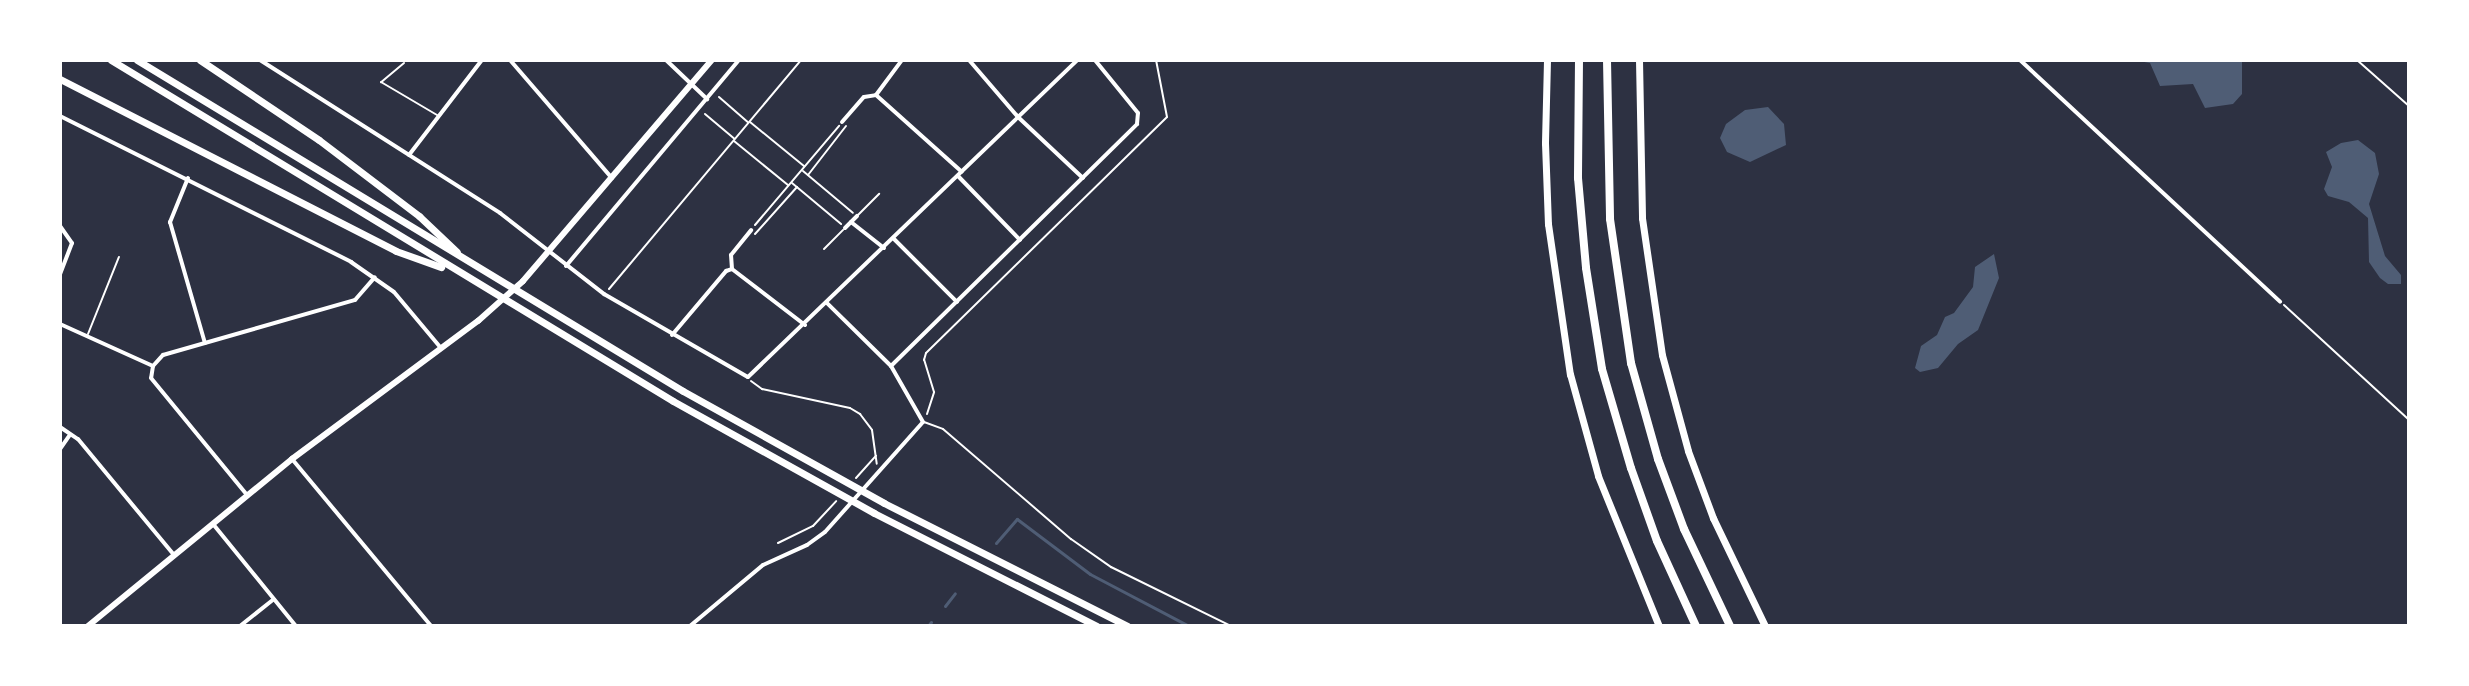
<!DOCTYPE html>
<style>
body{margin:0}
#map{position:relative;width:2469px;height:686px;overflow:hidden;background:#2d3142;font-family:Bitter,serif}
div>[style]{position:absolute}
.water>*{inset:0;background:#4f5d75}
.stream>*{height:3px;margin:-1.5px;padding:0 1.5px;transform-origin:1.5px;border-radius:1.5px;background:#4f5d75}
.path>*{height:2px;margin:-1px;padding:0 1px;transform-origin:1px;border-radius:1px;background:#fff}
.service>*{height:2px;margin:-1px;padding:0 1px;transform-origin:1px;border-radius:1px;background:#fff}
.minor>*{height:4px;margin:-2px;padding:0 2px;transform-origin:2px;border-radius:2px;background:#fff}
.tertiary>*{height:6px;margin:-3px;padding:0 3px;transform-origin:3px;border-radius:3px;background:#fff}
.trunk>*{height:7px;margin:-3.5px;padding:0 3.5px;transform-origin:3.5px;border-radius:3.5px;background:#fff}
.motorway>*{height:8px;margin:-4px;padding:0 4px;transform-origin:4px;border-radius:4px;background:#fff}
span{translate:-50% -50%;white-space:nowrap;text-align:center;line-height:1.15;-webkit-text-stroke:8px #fff;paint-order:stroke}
.frame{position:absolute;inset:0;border:62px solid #fff;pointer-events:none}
</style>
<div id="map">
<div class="water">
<div style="clip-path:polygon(2133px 60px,2242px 60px,2242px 94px,2233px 104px,2205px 108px,2193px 84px,2160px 86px,2150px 63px)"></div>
<div style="clip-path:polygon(1768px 107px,1784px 124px,1786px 145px,1750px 162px,1727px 152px,1720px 138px,1726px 124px,1745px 110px)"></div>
<div style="clip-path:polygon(2358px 140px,2375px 153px,2379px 174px,2369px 204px,2385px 256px,2401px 275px,2401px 284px,2388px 284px,2380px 278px,2369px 262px,2368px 218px,2349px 202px,2328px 196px,2324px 189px,2332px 167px,2326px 152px,2341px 143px)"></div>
<div style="clip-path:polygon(1994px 254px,1999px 278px,1978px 330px,1958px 344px,1938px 368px,1920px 372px,1915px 368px,1921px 346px,1937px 335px,1945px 317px,1954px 313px,1973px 287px,1975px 267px)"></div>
</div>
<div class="stream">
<div style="left:996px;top:543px;width:32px;rotate:-49deg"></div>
<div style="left:1017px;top:519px;width:91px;rotate:37deg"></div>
<div style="left:1090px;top:574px;width:112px;rotate:27.7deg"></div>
<div style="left:945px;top:606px;width:16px;rotate:-52deg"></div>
<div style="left:928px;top:626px;width:5px;rotate:-53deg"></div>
</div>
<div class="path">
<div style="left:2357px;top:60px;width:69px;rotate:41.5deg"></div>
<div style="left:719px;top:97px;width:38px;rotate:41deg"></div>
<div style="left:705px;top:114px;width:38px;rotate:40deg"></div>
<div style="left:750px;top:122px;width:70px;rotate:39.2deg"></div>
<div style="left:734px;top:141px;width:70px;rotate:39.2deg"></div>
<div style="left:803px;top:171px;width:65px;rotate:40deg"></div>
<div style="left:808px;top:175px;width:62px;rotate:-52.2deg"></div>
<div style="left:792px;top:183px;width:64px;rotate:39.9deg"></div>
<div style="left:755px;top:225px;width:130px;rotate:-49.7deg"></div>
<div style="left:755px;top:234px;width:63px;rotate:-48.2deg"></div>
<div style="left:609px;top:289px;width:299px;rotate:-50deg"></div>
<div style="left:2284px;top:305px;width:170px;rotate:42.6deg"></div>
<div style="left:751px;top:381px;width:14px;rotate:36deg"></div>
<div style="left:762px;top:389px;width:90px;rotate:12.2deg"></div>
<div style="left:850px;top:408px;width:12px;rotate:31deg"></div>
<div style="left:860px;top:414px;width:20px;rotate:53deg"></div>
<div style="left:872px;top:430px;width:34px;rotate:82deg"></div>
<div style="left:927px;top:414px;width:23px;rotate:-72deg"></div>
<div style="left:934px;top:392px;width:34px;rotate:-107deg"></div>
<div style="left:924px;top:360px;width:7px;rotate:-74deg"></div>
<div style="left:926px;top:353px;width:337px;rotate:-44.4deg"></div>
<div style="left:1167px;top:117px;width:58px;rotate:-100.9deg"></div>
<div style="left:856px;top:478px;width:30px;rotate:-48deg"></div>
<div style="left:778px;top:543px;width:39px;rotate:-26deg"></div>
<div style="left:813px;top:526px;width:34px;rotate:-47deg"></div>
</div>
<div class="service">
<div style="left:404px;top:63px;width:30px;rotate:140deg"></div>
<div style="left:381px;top:82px;width:65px;rotate:30.5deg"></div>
<div style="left:858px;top:215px;width:30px;rotate:-45deg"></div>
<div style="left:824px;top:249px;width:27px;rotate:-45deg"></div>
<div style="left:88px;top:334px;width:83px;rotate:-68.1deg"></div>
<div style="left:924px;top:422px;width:20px;rotate:20deg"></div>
<div style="left:943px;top:429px;width:169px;rotate:40.7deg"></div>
<div style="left:1071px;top:539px;width:49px;rotate:35deg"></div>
<div style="left:1111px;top:567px;width:134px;rotate:26.2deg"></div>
</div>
<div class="minor">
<div style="left:260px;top:60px;width:285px;rotate:32.5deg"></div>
<div style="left:500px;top:213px;width:132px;rotate:37.9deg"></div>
<div style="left:604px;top:294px;width:166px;rotate:30deg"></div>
<div style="left:748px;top:377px;width:457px;rotate:-43.9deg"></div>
<div style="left:510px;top:60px;width:156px;rotate:49.2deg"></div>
<div style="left:666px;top:60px;width:57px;rotate:43.6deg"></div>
<div style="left:969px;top:60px;width:75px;rotate:49.3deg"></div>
<div style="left:1018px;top:117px;width:89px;rotate:43.2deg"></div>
<div style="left:2020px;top:60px;width:355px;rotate:42.9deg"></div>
<div style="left:876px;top:95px;width:115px;rotate:41.8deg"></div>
<div style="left:60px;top:116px;width:326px;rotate:26.6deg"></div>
<div style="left:351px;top:262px;width:52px;rotate:34.9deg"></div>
<div style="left:394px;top:292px;width:73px;rotate:50deg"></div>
<div style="left:842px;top:122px;width:33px;rotate:-49deg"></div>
<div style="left:864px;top:97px;width:12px;rotate:-9deg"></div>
<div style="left:876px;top:95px;width:44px;rotate:-53.4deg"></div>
<div style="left:409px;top:155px;width:120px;rotate:-52.5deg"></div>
<div style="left:958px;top:176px;width:89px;rotate:45.9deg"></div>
<div style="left:188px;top:178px;width:48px;rotate:112.2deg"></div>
<div style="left:170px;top:222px;width:126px;rotate:73.9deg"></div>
<div style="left:851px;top:222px;width:42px;rotate:38.2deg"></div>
<div style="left:60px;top:226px;width:21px;rotate:55deg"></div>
<div style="left:72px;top:243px;width:33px;rotate:111deg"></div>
<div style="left:845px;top:228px;width:17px;rotate:-45deg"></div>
<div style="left:894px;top:239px;width:89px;rotate:45deg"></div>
<div style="left:566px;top:266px;width:269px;rotate:-50deg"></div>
<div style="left:732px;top:269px;width:92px;rotate:37.5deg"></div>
<div style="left:732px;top:269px;width:14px;rotate:-94deg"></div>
<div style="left:731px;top:255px;width:32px;rotate:-51deg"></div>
<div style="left:60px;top:324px;width:102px;rotate:24.3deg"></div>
<div style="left:153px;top:366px;width:12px;rotate:99deg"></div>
<div style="left:151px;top:378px;width:151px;rotate:50.6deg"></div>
<div style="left:672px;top:335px;width:84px;rotate:-49.8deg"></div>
<div style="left:726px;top:271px;width:6px;rotate:-18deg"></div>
<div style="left:153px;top:366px;width:15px;rotate:-48deg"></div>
<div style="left:163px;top:355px;width:200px;rotate:-16deg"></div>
<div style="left:355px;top:300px;width:30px;rotate:-49deg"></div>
<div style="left:891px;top:366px;width:345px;rotate:-44.5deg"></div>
<div style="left:1137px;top:124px;width:11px;rotate:-85deg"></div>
<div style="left:1138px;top:113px;width:68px;rotate:-129.1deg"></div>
<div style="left:60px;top:427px;width:22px;rotate:34deg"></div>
<div style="left:78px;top:439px;width:151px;rotate:50.4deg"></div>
<div style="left:60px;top:449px;width:16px;rotate:-55deg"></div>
<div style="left:292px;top:459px;width:217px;rotate:50.2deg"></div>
<div style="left:213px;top:524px;width:132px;rotate:50.9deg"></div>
<div style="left:240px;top:626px;width:43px;rotate:-38.5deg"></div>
<div style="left:690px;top:626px;width:95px;rotate:-39.9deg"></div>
<div style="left:763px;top:565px;width:48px;rotate:-24.4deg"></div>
<div style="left:807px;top:545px;width:22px;rotate:-36deg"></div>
<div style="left:825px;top:532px;width:147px;rotate:-48.3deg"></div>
<div style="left:923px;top:422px;width:64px;rotate:-119.7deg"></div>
<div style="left:891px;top:366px;width:90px;rotate:-135.5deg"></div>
</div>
<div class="tertiary">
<div style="left:88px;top:626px;width:264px;rotate:-39.3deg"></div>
<div style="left:292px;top:459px;width:232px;rotate:-36.6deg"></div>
<div style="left:478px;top:321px;width:60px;rotate:-41.6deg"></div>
<div style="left:523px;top:281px;width:291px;rotate:-49.5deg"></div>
</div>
<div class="trunk">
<div style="left:111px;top:60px;width:657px;rotate:31.25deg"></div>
<div style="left:673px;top:401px;width:230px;rotate:29.1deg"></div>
<div style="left:874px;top:513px;width:250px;rotate:26.9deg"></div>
<div style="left:137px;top:60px;width:638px;rotate:31.23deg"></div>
<div style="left:683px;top:391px;width:230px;rotate:29.1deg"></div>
<div style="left:884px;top:503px;width:273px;rotate:26.8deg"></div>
<div style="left:200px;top:60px;width:143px;rotate:33.9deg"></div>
<div style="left:319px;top:140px;width:126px;rotate:37.2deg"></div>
<div style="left:419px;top:216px;width:52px;rotate:43.5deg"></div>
<div style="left:1547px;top:60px;width:83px;rotate:91.4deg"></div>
<div style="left:1545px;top:143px;width:81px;rotate:87.9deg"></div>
<div style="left:1548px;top:224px;width:152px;rotate:81.7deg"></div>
<div style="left:1570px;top:374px;width:106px;rotate:74.6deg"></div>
<div style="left:1598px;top:476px;width:162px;rotate:67.9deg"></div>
<div style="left:1639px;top:60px;width:158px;rotate:88.9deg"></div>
<div style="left:1642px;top:218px;width:138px;rotate:81.7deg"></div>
<div style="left:1662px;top:355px;width:99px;rotate:74.8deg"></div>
<div style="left:1688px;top:451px;width:72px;rotate:69.5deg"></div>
<div style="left:1713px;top:518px;width:120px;rotate:64.3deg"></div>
<div style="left:60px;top:79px;width:377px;rotate:27.1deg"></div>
<div style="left:396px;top:251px;width:48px;rotate:19.6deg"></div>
</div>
<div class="motorway">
<div style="left:1579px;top:60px;width:118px;rotate:90.5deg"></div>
<div style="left:1578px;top:178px;width:90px;rotate:84.9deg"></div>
<div style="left:1586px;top:268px;width:102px;rotate:81deg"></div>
<div style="left:1602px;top:369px;width:103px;rotate:73.7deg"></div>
<div style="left:1631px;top:468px;width:77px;rotate:70.4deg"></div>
<div style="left:1657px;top:541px;width:94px;rotate:65.4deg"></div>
<div style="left:1607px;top:60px;width:159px;rotate:88.9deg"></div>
<div style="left:1610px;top:219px;width:146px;rotate:81.7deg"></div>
<div style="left:1631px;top:363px;width:100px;rotate:74.3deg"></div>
<div style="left:1658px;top:459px;width:75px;rotate:69.6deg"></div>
<div style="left:1684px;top:529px;width:107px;rotate:64.6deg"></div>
</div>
<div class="frame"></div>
</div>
